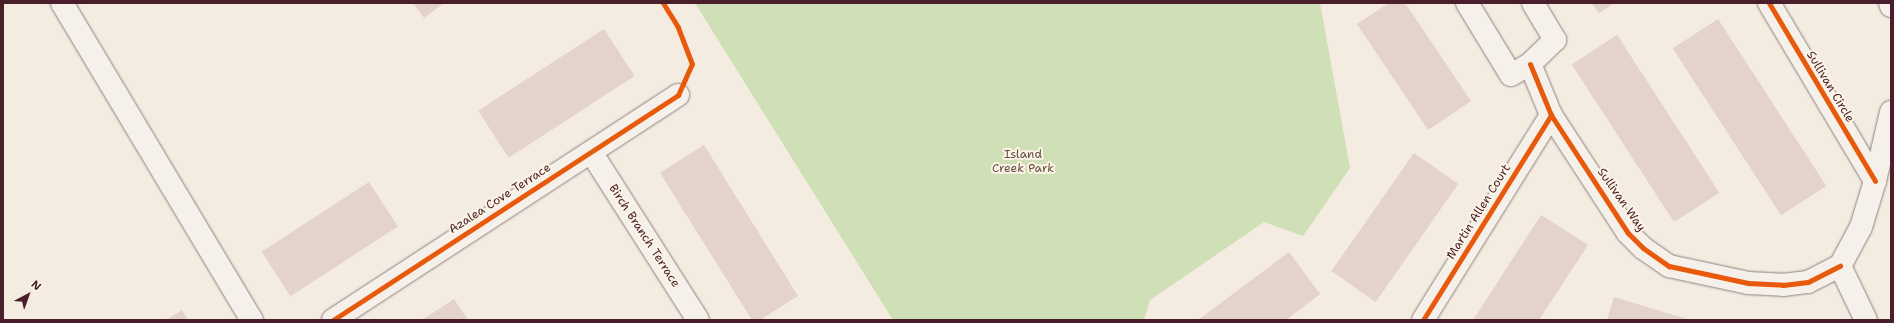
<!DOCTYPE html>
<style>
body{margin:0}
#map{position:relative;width:1894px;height:323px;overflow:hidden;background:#f4ebe1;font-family:"Shantell Sans",sans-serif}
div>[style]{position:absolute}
.green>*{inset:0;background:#cfdfb6}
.building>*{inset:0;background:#e3d3ca;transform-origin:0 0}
.roads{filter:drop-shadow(0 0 1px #8f8280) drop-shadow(0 0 1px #8f8280)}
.minor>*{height:22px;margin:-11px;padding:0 11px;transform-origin:11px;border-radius:11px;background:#f5f1ea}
.cycleway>*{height:5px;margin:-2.5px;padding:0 2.5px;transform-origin:2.5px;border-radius:2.5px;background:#e8590c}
span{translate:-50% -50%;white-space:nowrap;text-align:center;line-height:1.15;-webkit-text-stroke:4px #fcf5e5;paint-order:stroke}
.street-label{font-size:12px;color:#4a1f2b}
.park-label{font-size:12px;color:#644d45}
.frame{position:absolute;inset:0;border:4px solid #4a1f2b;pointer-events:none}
.north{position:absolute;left:8px;top:275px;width:40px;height:40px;-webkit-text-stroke:3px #fcf5e5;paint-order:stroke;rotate:41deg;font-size:11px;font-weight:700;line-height:16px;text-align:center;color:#4a1f2b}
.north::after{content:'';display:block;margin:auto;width:14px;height:18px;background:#4a1f2b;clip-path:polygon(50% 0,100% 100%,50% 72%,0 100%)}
</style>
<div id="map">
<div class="green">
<div style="clip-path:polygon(695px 3px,1320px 3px,1350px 168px,1303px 236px,1264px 222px,1150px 300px,1144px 320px,893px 320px)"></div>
</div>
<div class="building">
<div style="clip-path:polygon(413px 3px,444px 3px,424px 18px)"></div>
<div style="clip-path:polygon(1389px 3px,1405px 3px,1471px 101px,1428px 130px,1357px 24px)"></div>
<div style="clip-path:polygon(1592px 3px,1615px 3px,1599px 13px)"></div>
<div style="left:1718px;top:19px;width:199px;height:54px;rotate:57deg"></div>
<div style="left:604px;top:29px;width:56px;height:150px;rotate:57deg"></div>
<div style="left:1617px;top:35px;width:188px;height:54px;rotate:57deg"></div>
<div style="clip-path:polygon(704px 145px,798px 296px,760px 320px,752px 320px,660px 173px)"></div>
<div style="left:1414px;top:153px;width:54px;height:144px;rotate:35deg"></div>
<div style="left:369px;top:182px;width:53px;height:128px;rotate:57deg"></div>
<div style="clip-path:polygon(1541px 215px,1588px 245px,1539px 320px,1473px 320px)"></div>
<div style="clip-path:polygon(1289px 252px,1320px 294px,1286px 320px,1198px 320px)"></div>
<div style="clip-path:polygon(1614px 297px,1690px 320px,1607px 320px)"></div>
<div style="clip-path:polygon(454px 299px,468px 320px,422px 320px)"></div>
<div style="clip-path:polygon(182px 310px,188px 320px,166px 320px)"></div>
</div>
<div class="roads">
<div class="minor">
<div style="left:62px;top:3px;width:370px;rotate:59.1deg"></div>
<div style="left:1467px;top:3px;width:84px;rotate:58.6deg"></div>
<div style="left:1511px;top:75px;width:22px;rotate:-30deg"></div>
<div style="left:1530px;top:64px;width:35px;rotate:-44deg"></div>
<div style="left:1555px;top:40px;width:43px;rotate:-120.7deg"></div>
<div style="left:1769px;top:3px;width:207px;rotate:59.2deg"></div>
<div style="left:1890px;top:3px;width:3px;rotate:72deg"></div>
<div style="left:1530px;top:64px;width:55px;rotate:67.6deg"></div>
<div style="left:1551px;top:115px;width:141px;rotate:56.9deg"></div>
<div style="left:1628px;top:233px;width:21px;rotate:45deg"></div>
<div style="left:1643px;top:248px;width:32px;rotate:35deg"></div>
<div style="left:1669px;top:266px;width:81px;rotate:12.1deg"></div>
<div style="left:1748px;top:283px;width:35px;rotate:3deg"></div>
<div style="left:1783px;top:285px;width:25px;rotate:-7deg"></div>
<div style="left:1808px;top:282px;width:36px;rotate:-27deg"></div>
<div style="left:591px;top:152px;width:199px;rotate:57.5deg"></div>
<div style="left:1840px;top:266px;width:44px;rotate:-61.7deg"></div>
<div style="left:1861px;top:227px;width:48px;rotate:-73.1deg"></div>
<div style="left:1875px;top:181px;width:71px;rotate:-76.9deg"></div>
<div style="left:1840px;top:266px;width:60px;rotate:64.3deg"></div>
<div style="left:333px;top:320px;width:412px;rotate:-33.1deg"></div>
<div style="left:1423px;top:320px;width:242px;rotate:-58deg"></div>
</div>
</div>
<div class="cycleway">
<div style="left:1769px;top:3px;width:207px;rotate:59.2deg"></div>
<div style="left:1530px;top:64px;width:55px;rotate:67.6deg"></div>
<div style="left:1551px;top:115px;width:141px;rotate:56.9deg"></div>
<div style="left:1628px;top:233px;width:21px;rotate:45deg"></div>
<div style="left:1643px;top:248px;width:32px;rotate:35deg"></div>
<div style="left:1669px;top:266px;width:81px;rotate:12.1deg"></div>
<div style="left:1748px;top:283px;width:35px;rotate:3deg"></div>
<div style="left:1783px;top:285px;width:25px;rotate:-7deg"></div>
<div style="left:1808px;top:282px;width:36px;rotate:-27deg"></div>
<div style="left:333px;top:320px;width:412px;rotate:-33.1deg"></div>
<div style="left:678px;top:95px;width:34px;rotate:-66deg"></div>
<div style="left:692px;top:64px;width:40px;rotate:-111deg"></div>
<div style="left:678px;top:27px;width:28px;rotate:-122deg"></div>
<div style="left:1423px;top:320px;width:242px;rotate:-58deg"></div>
</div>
<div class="street-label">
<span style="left:1830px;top:87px;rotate:59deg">Sullivan Circle</span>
<span style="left:500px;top:199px;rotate:-33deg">Azalea Cove Terrace</span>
<span style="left:1621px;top:200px;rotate:55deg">Sullivan Way</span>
<span style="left:1479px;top:212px;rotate:-58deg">Martin Allen Court</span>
<span style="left:644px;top:236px;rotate:57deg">Birch Branch Terrace</span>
</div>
<div class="park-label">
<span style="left:1023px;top:162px">Island<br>Creek Park</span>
</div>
<div class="frame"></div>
<div class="north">N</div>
</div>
